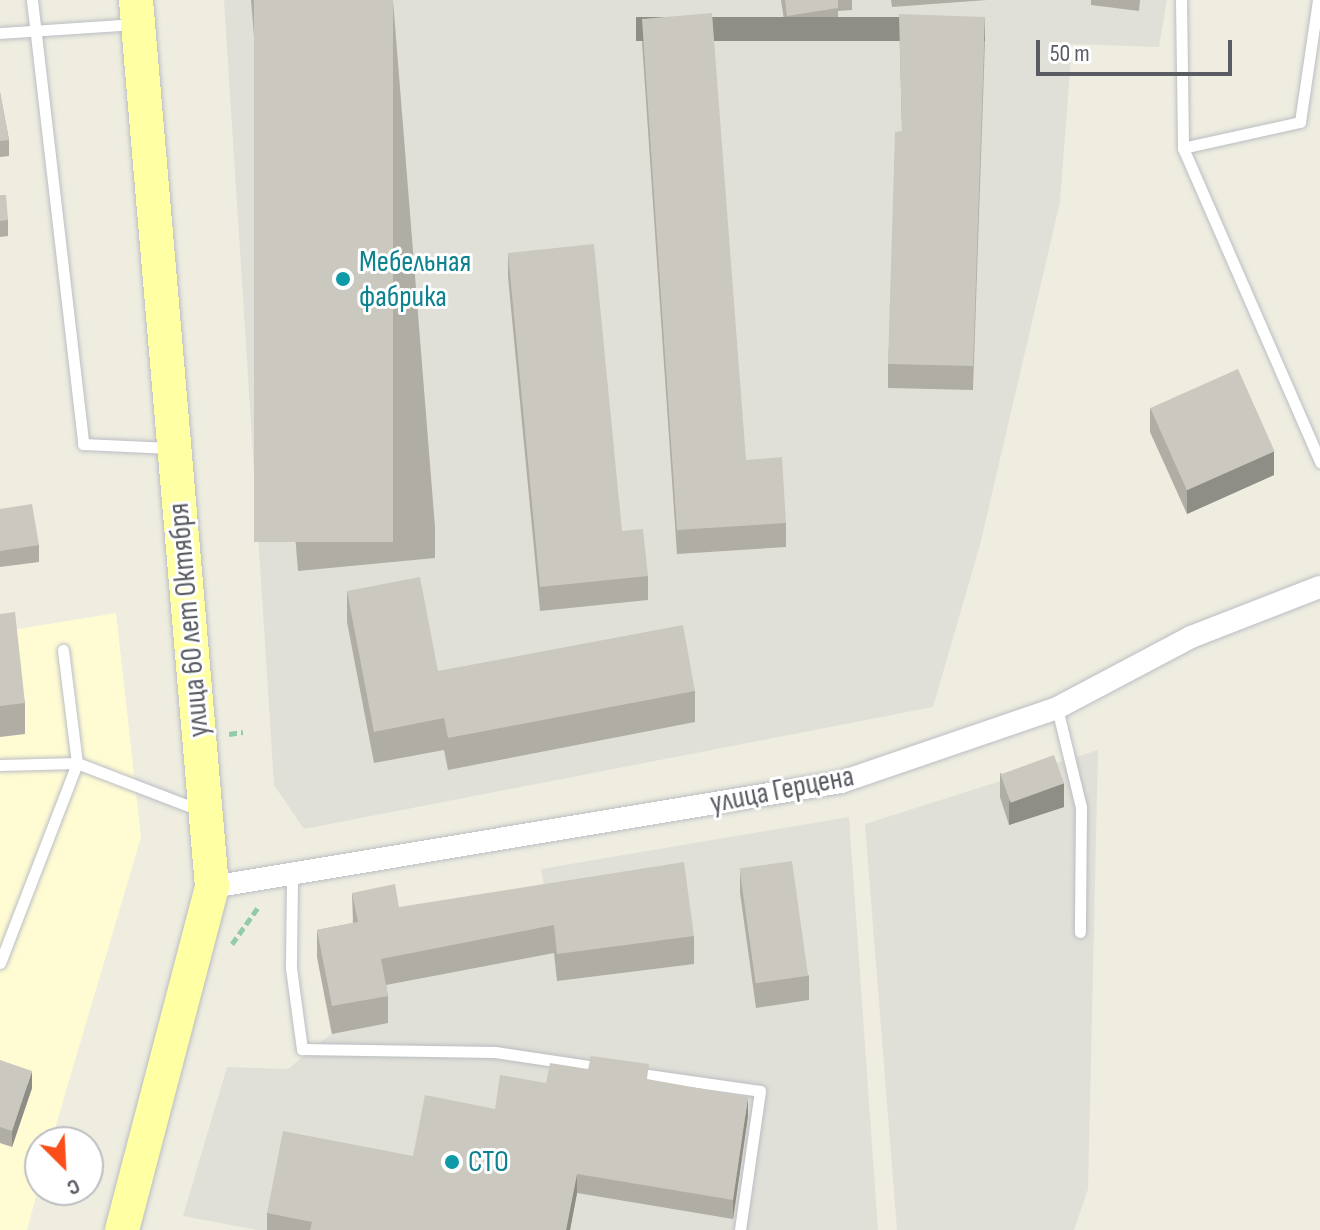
<!DOCTYPE html>
<meta charset="utf-8">
<style>
body{margin:0}
#map{position:relative;width:1320px;height:1230px;overflow:hidden;background:#eeede0;font-family:"Sofia Sans Condensed",sans-serif}
div>[style]{position:absolute}
.commercial>*{inset:0;background:#fffcd4}
.industrial>*{inset:0;background:#e1e0d8}
.path>*{height:5px;margin-top:-2.5px;transform-origin:0;background:repeating-linear-gradient(90deg,#92caaa 0 8px,transparent 0 12px)}
.roads{filter:drop-shadow(0 0 2px #bbbdc3) drop-shadow(0 0 2px #bbbdc3)}
.service>*{height:11px;margin:-5.5px;padding:0 5.5px;transform-origin:5.5px;border-radius:5.5px;background:#fff}
.minor>*{height:22px;margin:-11px;padding:0 11px;transform-origin:11px;border-radius:11px;background:#fff}
.primary>*{height:34px;margin:-17px;padding:0 17px;transform-origin:17px;border-radius:17px;background:#ffffa4}
.wall>*{inset:0;background:#afada4}
.shaded-wall>*{inset:0;background:#8e8d86;transform-origin:0 0}
.building>*{inset:0;background:#cbc9bf;transform-origin:0 0}
.dots>*{width:22px;height:22px;translate:-50% -50%;box-sizing:border-box;border:4px solid #fff;border-radius:50%}
span{translate:-50% -50%;white-space:nowrap;text-align:center;line-height:1.15;-webkit-text-stroke:6px #fff;paint-order:stroke}
.culture-label{font-size:30px;color:#0d838f}
.left{translate:0 -50%;text-align:left}
.street-label{font-size:30px;color:#595c63}
.north{position:absolute;left:24px;top:1126px;width:80px;height:80px;box-sizing:border-box;background:#fff;border:2px solid #bdbec1;border-radius:50%;rotate:156deg;font-size:22px;font-weight:700;line-height:32px;text-align:center;color:#595c63}
.north::after{content:'';display:block;margin:auto;width:28px;height:36px;background:#fb4e18;clip-path:polygon(50% 0,100% 100%,50% 72%,0 100%)}
.scale{position:absolute;left:1036px;top:40px;width:196px;height:36px;box-sizing:border-box;border:4px solid #595c63;border-top:0;padding-left:10px;font-size:24px;line-height:28px;white-space:nowrap;color:#595c63;-webkit-text-stroke:6px #fff;paint-order:stroke}
</style>
<div id="map">
<div class="commercial">
<div style="clip-path:polygon(116px 613px,141px 837px,51px 1142px,40px 1142px,40px 1182px,27px 1230px,0 1230px,0 632px)"></div>
</div>
<div class="industrial">
<div style="clip-path:polygon(224px 0,1167px 0,1159px 47px,1072px 44px,1060px 202px,980px 545px,933px 707px,304px 829px,274px 785px)"></div>
<div style="clip-path:polygon(1098px 750px,1088px 1189px,1074px 1230px,897px 1230px,865px 824px)"></div>
<div style="clip-path:polygon(849px 817px,878px 1230px,257px 1230px,183px 1216px,227px 1067px,288px 1069px,331px 1034px,317px 957px,357px 949px,352px 920px,548px 907px,541px 869px)"></div>
</div>
<div class="path">
<div style="left:229px;top:734px;width:14px;rotate:-8deg"></div>
<div style="left:232px;top:944px;width:47px;rotate:-54.6deg"></div>
</div>
<div class="roads">
<div class="service">
<div style="left:32px;top:0;width:447px;rotate:83.4deg"></div>
<div style="left:83px;top:444px;width:87px;rotate:2.6deg"></div>
<div style="left:1181px;top:0;width:148px;rotate:89.2deg"></div>
<div style="left:1318px;top:0;width:123px;rotate:98.4deg"></div>
<div style="left:1300px;top:122px;width:120px;rotate:167.5deg"></div>
<div style="left:1183px;top:148px;width:343px;rotate:66.4deg"></div>
<div style="left:0;top:33px;width:134px;rotate:-3.8deg"></div>
<div style="left:1057px;top:708px;width:102px;rotate:76.4deg"></div>
<div style="left:1081px;top:807px;width:125px;rotate:90.5deg"></div>
<div style="left:0;top:765px;width:77px;rotate:-1.5deg"></div>
<div style="left:77px;top:763px;width:134px;rotate:21deg"></div>
<div style="left:292px;top:880px;width:88px;rotate:90.7deg"></div>
<div style="left:291px;top:968px;width:82px;rotate:82.3deg"></div>
<div style="left:302px;top:1049px;width:193px;rotate:0.9deg"></div>
<div style="left:495px;top:1052px;width:108px;rotate:8.5deg"></div>
<div style="left:0;top:963px;width:214px;rotate:-68.9deg"></div>
<div style="left:77px;top:763px;width:114px;rotate:-97.1deg"></div>
<div style="left:634px;top:1073px;width:127px;rotate:8.1deg"></div>
<div style="left:760px;top:1091px;width:140px;rotate:98.2deg"></div>
</div>
<div class="minor">
<div style="left:212px;top:887px;width:638px;rotate:-9.48deg"></div>
<div style="left:841px;top:782px;width:228px;rotate:-18.9deg"></div>
<div style="left:1057px;top:708px;width:152px;rotate:-27.9deg"></div>
<div style="left:1191px;top:637px;width:138px;rotate:-21.2deg"></div>
</div>
<div class="primary">
<div style="left:122px;top:1230px;width:355px;rotate:-75.3deg"></div>
<div style="left:212px;top:887px;width:890px;rotate:-94.9deg"></div>
</div>
</div>
<div class="wall">
<div style="clip-path:polygon(251px 0,393px 0,435px 527px,435px 558px,298px 571px)"></div>
<div style="clip-path:polygon(781px 0,852px 0,852px 10px,838px 11px,838px 32px,787px 40px)"></div>
<div style="clip-path:polygon(891px 0,987px 0,892px 7px)"></div>
<div style="clip-path:polygon(1091px 0,1140px 0,1139px 11px,1091px 5px)"></div>
<div style="clip-path:polygon(899px 14px,985px 41px,973px 390px,888px 388px,888px 364px,902px 131px)"></div>
<div style="clip-path:polygon(642px 19px,746px 460px,786px 523px,786px 547px,677px 554px,642px 43px)"></div>
<div style="clip-path:polygon(0 92px,9px 140px,9px 156px,0 157px)"></div>
<div style="clip-path:polygon(0 195px,8px 220px,8px 236px,0 237px)"></div>
<div style="clip-path:polygon(508px 253px,622px 531px,648px 576px,648px 600px,540px 611px,508px 277px)"></div>
<div style="clip-path:polygon(1150px 408px,1274px 475px,1187px 514px,1150px 432px)"></div>
<div style="clip-path:polygon(0 509px,39px 545px,39px 562px,0 567px)"></div>
<div style="clip-path:polygon(347px 591px,438px 671px,695px 691px,695px 722px,448px 770px,444px 750px,374px 763px,347px 622px)"></div>
<div style="clip-path:polygon(0 614px,25px 703px,25px 734px,0 737px)"></div>
<div style="clip-path:polygon(1000px 773px,1064px 807px,1009px 825px,1000px 797px)"></div>
<div style="clip-path:polygon(740px 869px,809px 976px,809px 1000px,756px 1008px,740px 893px)"></div>
<div style="clip-path:polygon(352px 893px,399px 907px,694px 936px,694px 964px,557px 981px,554px 953px,386px 985px,388px 996px,388px 1023px,332px 1034px,317px 957px,317px 930px,353px 923px)"></div>
<div style="clip-path:polygon(0 1060px,32px 1088px,12px 1147px,0 1143px)"></div>
<div style="clip-path:polygon(649px 1080px,748px 1116px,733px 1219px,577px 1193px,570px 1230px,267px 1230px,267px 1213px,413px 1156px,495px 1109px,546px 1083px)"></div>
</div>
<div class="shaded-wall">
<div style="left:985px;top:17px;width:24px;height:349px;rotate:90deg"></div>
<div style="clip-path:polygon(1274px 451px,1274px 475px,1187px 514px,1187px 490px)"></div>
<div style="clip-path:polygon(1064px 783px,1064px 807px,1009px 825px,1009px 801px)"></div>
<div style="clip-path:polygon(32px 1071px,32px 1088px,12px 1147px,12px 1131px)"></div>
<div style="clip-path:polygon(748px 1097px,748px 1116px,733px 1219px,733px 1200px)"></div>
<div style="clip-path:polygon(577px 1174px,577px 1193px,570px 1230px,566px 1230px)"></div>
</div>
<div class="building">
<div style="left:254px;top:0;width:139px;height:542px"></div>
<div style="clip-path:polygon(785px 0,838px 0,838px 8px,787px 16px)"></div>
<div style="clip-path:polygon(712px 13px,746px 460px,782px 457px,786px 523px,677px 530px,642px 19px)"></div>
<div style="clip-path:polygon(899px 14px,985px 17px,973px 366px,888px 364px,895px 132px,902px 131px)"></div>
<div style="clip-path:polygon(0 92px,9px 140px,0 141px)"></div>
<div style="clip-path:polygon(0 195px,6px 195px,8px 220px,0 221px)"></div>
<div style="clip-path:polygon(594px 244px,622px 531px,643px 529px,648px 576px,540px 587px,508px 253px)"></div>
<div style="left:1238px;top:369px;width:90px;height:96px;rotate:66deg"></div>
<div style="clip-path:polygon(32px 504px,39px 545px,0 551px,0 509px)"></div>
<div style="clip-path:polygon(420px 577px,438px 671px,683px 625px,695px 691px,448px 738px,444px 718px,374px 732px,347px 591px)"></div>
<div style="clip-path:polygon(15px 612px,25px 703px,0 706px,0 614px)"></div>
<div style="left:1054px;top:755px;width:30px;height:57px;rotate:70deg"></div>
<div style="left:792px;top:861px;width:116px;height:53px;rotate:82deg"></div>
<div style="clip-path:polygon(684px 862px,694px 936px,557px 954px,554px 925px,381px 959px,388px 996px,332px 1006px,317px 930px,358px 922px,352px 893px,395px 884px,399px 907px)"></div>
<div style="clip-path:polygon(591px 1056px,649px 1064px,647px 1079px,748px 1097px,733px 1200px,577px 1174px,566px 1230px,310px 1230px,312px 1222px,267px 1213px,283px 1131px,413px 1156px,425px 1095px,495px 1109px,500px 1075px,546px 1083px,550px 1063px,588px 1069px)"></div>
<div style="clip-path:polygon(0 1060px,32px 1071px,12px 1131px,0 1127px)"></div>
</div>
<div class="dots">
<div style="left:343px;top:279px;background:#0f9aa8"></div>
<div style="left:452px;top:1162px;background:#0f9aa8"></div>
</div>
<div class="culture-label">
<span class="left" style="left:359px;top:279px">Мебельная<br>фабрика</span>
<span class="left" style="left:468px;top:1162px">СТО</span>
</div>
<div class="street-label">
<span style="left:189px;top:620px;rotate:-95deg">улица 60 лет Октября</span>
<span style="left:782px;top:790px;rotate:-11deg">улица Герцена</span>
</div>
<div class="north">С</div>
<div class="scale">50 m</div>
</div>
